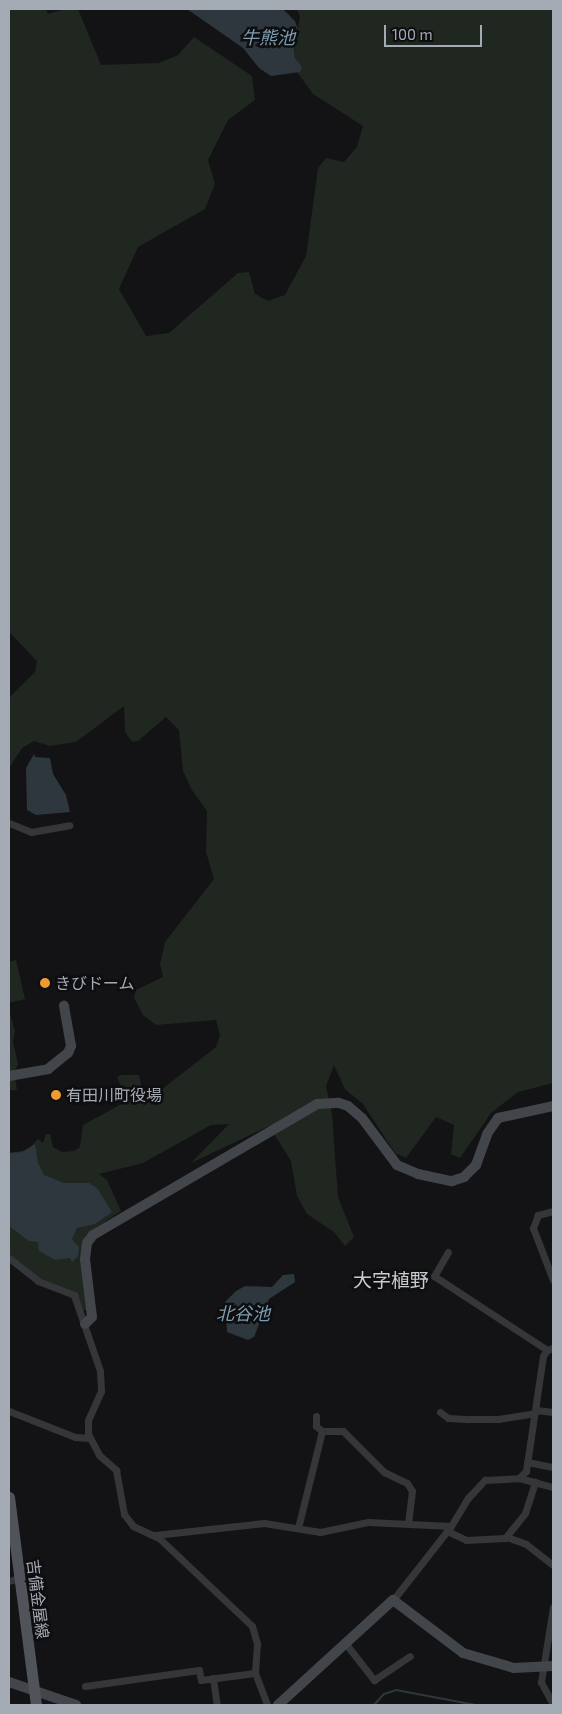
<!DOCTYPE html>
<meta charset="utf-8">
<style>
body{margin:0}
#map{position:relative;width:562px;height:1714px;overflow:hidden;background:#131315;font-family:"Exo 2","Noto Sans JP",sans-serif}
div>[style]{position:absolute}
.green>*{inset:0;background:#1f2720}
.water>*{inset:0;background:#2d373d}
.stream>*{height:2px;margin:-1px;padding:0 1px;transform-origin:1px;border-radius:1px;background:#2d373d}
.street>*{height:7px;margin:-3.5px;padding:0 3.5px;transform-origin:3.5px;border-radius:3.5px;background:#34363a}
.secondary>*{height:10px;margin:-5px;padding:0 5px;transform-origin:5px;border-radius:5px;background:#42454a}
.primary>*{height:11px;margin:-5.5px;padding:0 5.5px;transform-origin:5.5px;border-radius:5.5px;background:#505359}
.dots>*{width:14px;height:14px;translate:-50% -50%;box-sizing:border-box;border:2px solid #0e0e10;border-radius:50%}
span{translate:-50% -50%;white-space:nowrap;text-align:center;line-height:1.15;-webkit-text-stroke:5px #0e0e10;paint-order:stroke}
.poi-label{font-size:16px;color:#a5abb5}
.left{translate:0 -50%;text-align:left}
.street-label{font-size:16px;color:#a5abb5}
.water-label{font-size:18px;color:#7c9db0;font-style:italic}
.quarter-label{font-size:19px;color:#c6cad1}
.frame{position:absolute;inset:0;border:10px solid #a5abb5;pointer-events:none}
.scale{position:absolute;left:384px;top:25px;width:98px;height:22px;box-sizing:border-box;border:2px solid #a5abb5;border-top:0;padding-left:6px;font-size:15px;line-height:18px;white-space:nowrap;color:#a5abb5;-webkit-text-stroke:4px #0e0e10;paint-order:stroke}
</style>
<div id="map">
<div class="green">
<div style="clip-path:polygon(9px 9px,46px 9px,48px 14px,65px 9px,78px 9px,101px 65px,159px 63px,178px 55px,194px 37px,252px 76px,255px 100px,228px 120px,208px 160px,215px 184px,205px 209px,138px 247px,119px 289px,146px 336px,169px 333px,238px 273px,249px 272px,255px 294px,268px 301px,285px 295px,306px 256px,318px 168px,326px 158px,344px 162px,357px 147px,363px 126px,313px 94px,297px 72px,294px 48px,300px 17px,297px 9px,553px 9px,553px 1083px,518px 1092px,491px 1113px,460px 1158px,451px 1154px,454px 1125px,436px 1117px,406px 1158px,395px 1153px,363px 1104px,345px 1089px,334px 1065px,326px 1086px,332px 1114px,338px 1197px,354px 1237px,345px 1246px,334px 1232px,307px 1214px,297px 1196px,291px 1161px,269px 1126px,191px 1163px,229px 1124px,211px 1125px,143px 1163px,99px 1174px,107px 1180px,121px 1211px,95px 1228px,85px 1239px,87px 1310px,83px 1310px,75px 1292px,39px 1278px,9px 1254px,9px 1153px,28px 1150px,38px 1139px,43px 1143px,46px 1134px,50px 1134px,53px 1147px,62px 1152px,74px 1151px,80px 1147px,83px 1125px,127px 1101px,117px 1077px,121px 1075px,139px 1075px,143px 1093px,152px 1097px,216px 1047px,220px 1035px,216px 1020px,156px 1025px,143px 1015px,134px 998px,136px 990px,163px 977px,160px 964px,165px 942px,214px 879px,206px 852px,207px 811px,192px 790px,183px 771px,179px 730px,166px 717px,138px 741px,132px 742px,125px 732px,124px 706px,76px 742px,50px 746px,34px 741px,22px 748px,9px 768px,9px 698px,35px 672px,37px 661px,10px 633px,9px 627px)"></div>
<div style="clip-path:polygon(16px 960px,25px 999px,9px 1003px,9px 962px)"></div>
<div style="clip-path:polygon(9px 1011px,15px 1031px,13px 1042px,18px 1064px,14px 1072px,17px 1090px,9px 1090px)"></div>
</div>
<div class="water">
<div style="clip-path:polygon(187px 9px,283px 9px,295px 21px,298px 30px,293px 41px,295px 58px,302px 67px,300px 72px,271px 76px,259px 68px,243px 48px)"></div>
<div style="clip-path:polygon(34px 754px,35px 757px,50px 758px,53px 774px,66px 795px,70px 812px,36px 815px,27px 810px,26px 768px)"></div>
<div style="clip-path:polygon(35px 1144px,38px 1163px,44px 1175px,64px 1183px,89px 1183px,97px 1188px,112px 1212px,95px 1224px,77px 1228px,72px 1239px,79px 1247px,78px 1256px,72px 1262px,70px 1258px,55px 1260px,39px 1251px,38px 1242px,29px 1241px,9px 1226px,9px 1153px,22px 1152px)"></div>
<div style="clip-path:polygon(294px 1274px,295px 1282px,269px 1299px,254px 1337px,248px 1340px,227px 1332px,225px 1302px,236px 1291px,245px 1286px,272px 1287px,283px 1275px)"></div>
</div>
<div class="stream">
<div style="left:374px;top:1705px;width:15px;rotate:-48deg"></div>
<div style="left:384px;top:1694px;width:13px;rotate:-18deg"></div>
<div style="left:396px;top:1690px;width:81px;rotate:10.6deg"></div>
</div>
<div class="street">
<div style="left:9px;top:823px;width:24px;rotate:22deg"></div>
<div style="left:31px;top:832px;width:39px;rotate:-10deg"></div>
<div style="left:553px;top:1211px;width:16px;rotate:165deg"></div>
<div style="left:538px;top:1215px;width:14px;rotate:111deg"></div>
<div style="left:533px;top:1228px;width:56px;rotate:69deg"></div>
<div style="left:448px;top:1252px;width:28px;rotate:120deg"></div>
<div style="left:434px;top:1276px;width:135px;rotate:33.2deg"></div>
<div style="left:9px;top:1258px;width:37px;rotate:38deg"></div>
<div style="left:38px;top:1281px;width:39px;rotate:21deg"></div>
<div style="left:74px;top:1295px;width:80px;rotate:71.1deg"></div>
<div style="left:100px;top:1371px;width:20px;rotate:87deg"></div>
<div style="left:101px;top:1391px;width:32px;rotate:114deg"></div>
<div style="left:88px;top:1420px;width:14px;rotate:90deg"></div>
<div style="left:88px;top:1434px;width:24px;rotate:62deg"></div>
<div style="left:99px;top:1455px;width:23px;rotate:41deg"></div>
<div style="left:116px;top:1470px;width:45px;rotate:79.7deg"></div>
<div style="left:124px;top:1514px;width:15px;rotate:53deg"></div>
<div style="left:133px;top:1526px;width:29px;rotate:25deg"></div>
<div style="left:159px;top:1538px;width:128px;rotate:43.4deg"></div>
<div style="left:252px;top:1626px;width:19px;rotate:74deg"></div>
<div style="left:257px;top:1644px;width:29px;rotate:94deg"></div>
<div style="left:255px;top:1673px;width:34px;rotate:69deg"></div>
<div style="left:536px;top:1410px;width:17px;rotate:7deg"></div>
<div style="left:9px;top:1411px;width:71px;rotate:21.5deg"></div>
<div style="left:75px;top:1437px;width:14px;rotate:4deg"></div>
<div style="left:440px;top:1412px;width:10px;rotate:37deg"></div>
<div style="left:448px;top:1418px;width:22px;rotate:3deg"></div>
<div style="left:470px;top:1419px;width:28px"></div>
<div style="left:498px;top:1419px;width:37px;rotate:-9deg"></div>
<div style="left:322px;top:1431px;width:21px"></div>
<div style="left:343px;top:1431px;width:58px;rotate:45deg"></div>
<div style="left:384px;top:1472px;width:25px;rotate:26deg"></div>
<div style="left:407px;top:1483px;width:9px;rotate:58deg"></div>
<div style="left:412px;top:1491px;width:33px;rotate:97deg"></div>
<div style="left:527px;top:1462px;width:26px;rotate:11deg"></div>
<div style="left:519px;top:1478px;width:10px;rotate:-45deg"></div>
<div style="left:526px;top:1471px;width:116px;rotate:-81.6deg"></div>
<div style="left:543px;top:1356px;width:7px;rotate:-56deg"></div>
<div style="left:547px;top:1350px;width:6px;rotate:-18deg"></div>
<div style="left:298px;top:1528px;width:100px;rotate:-76.1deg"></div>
<div style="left:322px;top:1431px;width:8px;rotate:-140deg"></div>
<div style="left:316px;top:1426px;width:10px;rotate:-90deg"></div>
<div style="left:447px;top:1531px;width:21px;rotate:25deg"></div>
<div style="left:466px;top:1540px;width:39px;rotate:-3deg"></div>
<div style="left:505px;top:1538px;width:32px;rotate:-51deg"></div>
<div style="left:525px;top:1513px;width:33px;rotate:-72deg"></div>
<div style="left:155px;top:1535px;width:110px;rotate:-6.3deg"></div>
<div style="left:264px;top:1523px;width:57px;rotate:9.1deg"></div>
<div style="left:320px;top:1532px;width:49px;rotate:-11.8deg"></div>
<div style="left:368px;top:1522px;width:83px;rotate:2.8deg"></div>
<div style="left:507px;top:1537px;width:20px;rotate:20deg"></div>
<div style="left:526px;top:1544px;width:34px;rotate:38deg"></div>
<div style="left:9px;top:1581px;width:10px;rotate:-17deg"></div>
<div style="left:393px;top:1600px;width:94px;rotate:-51.9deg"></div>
<div style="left:451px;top:1526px;width:33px;rotate:-59deg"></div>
<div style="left:468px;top:1498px;width:25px;rotate:-47deg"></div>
<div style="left:485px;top:1480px;width:34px;rotate:-3deg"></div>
<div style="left:519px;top:1478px;width:35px;rotate:15deg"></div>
<div style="left:553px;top:1607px;width:76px;rotate:99.1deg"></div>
<div style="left:541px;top:1682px;width:26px;rotate:62deg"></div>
<div style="left:346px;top:1644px;width:46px;rotate:52.1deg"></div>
<div style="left:374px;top:1680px;width:43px;rotate:-33.7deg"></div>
<div style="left:213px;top:1678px;width:27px;rotate:82deg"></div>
<div style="left:85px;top:1686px;width:115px;rotate:-8deg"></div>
<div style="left:199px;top:1670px;width:10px;rotate:79deg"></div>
<div style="left:201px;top:1680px;width:54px;rotate:-7.4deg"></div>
</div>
<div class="secondary">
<div style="left:9px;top:1076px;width:40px;rotate:-10deg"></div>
<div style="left:48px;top:1069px;width:26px;rotate:-39deg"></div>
<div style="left:68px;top:1053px;width:8px;rotate:-67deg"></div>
<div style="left:71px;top:1046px;width:41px;rotate:-99.9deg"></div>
<div style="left:85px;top:1324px;width:10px;rotate:-45deg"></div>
<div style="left:92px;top:1317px;width:58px;rotate:-96.9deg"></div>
<div style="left:85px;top:1259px;width:16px;rotate:-83deg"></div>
<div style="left:87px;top:1243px;width:10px;rotate:-53deg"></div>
<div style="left:93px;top:1235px;width:259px;rotate:-30.3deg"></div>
<div style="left:317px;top:1104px;width:22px;rotate:-3deg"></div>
<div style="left:339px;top:1103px;width:9px;rotate:18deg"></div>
<div style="left:348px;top:1106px;width:18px;rotate:41deg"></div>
<div style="left:362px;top:1118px;width:59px;rotate:53.3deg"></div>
<div style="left:397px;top:1165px;width:23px;rotate:23deg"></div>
<div style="left:418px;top:1174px;width:35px;rotate:12deg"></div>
<div style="left:452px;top:1181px;width:13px;rotate:-18deg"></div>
<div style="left:464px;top:1177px;width:17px;rotate:-45deg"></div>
<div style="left:476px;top:1165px;width:33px;rotate:-70deg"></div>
<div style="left:487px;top:1134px;width:19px;rotate:-55deg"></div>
<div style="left:498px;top:1118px;width:56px;rotate:-12.3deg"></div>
<div style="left:9px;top:1682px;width:71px;rotate:18.9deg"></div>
<div style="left:278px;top:1705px;width:156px;rotate:-42.4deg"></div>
<div style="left:393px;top:1600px;width:88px;rotate:37.1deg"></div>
<div style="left:463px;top:1653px;width:53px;rotate:16.4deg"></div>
<div style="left:514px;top:1668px;width:39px;rotate:-3deg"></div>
</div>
<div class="primary">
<div style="left:9px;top:1497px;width:210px;rotate:82.6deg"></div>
</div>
<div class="dots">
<div style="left:45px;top:983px;background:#ee9b32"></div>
<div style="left:56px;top:1095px;background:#ee9b32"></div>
</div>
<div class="poi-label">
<span class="left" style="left:55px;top:983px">きびドーム</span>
<span class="left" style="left:66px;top:1095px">有田川町役場</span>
</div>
<div class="street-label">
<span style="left:38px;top:1599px;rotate:83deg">吉備金屋線</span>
</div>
<div class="water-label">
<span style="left:268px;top:37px">牛熊池</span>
<span style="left:243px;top:1313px">北谷池</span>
</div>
<div class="quarter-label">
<span style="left:391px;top:1280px">大字植野</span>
</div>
<div class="frame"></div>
<div class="scale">100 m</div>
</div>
